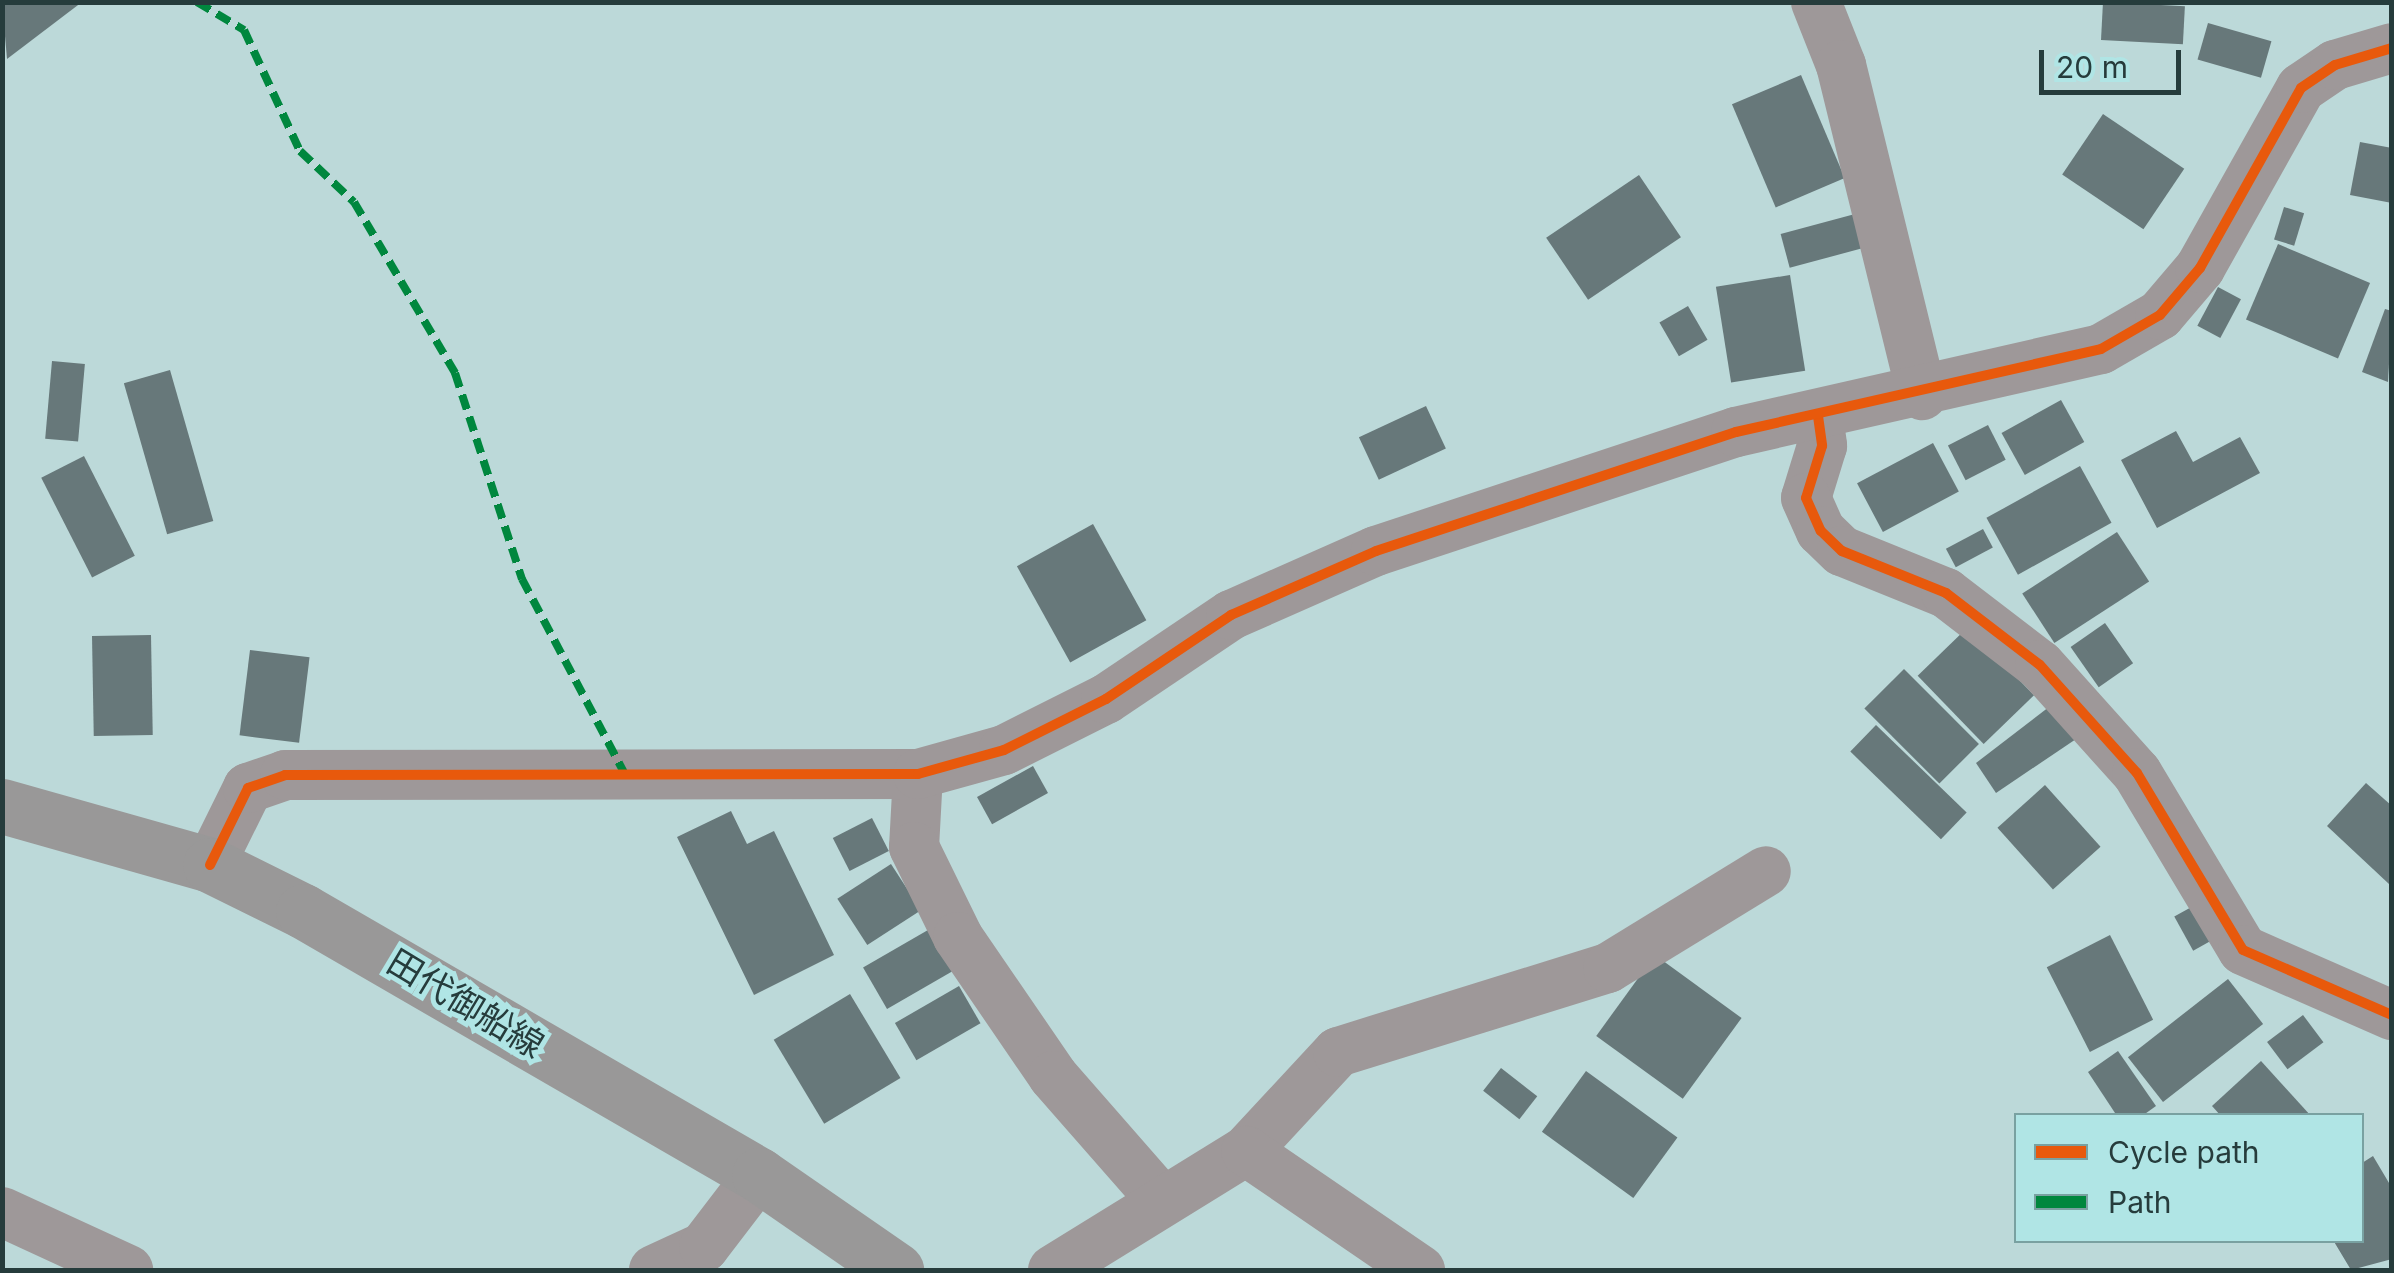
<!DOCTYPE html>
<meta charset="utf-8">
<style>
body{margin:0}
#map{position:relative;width:2394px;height:1273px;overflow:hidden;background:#bcd9d9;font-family:Inter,"Noto Sans JP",sans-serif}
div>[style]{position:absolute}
.building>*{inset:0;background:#67787a;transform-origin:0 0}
.street>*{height:50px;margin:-25px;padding:0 25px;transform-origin:25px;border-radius:25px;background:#9e9899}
.secondary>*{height:55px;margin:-27.5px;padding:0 27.5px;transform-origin:27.5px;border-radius:27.5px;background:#999898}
.quiet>*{height:8px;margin-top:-4px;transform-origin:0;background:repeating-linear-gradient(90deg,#00873e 0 15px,transparent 0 23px)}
.cycleway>*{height:10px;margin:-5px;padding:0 5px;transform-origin:5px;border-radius:5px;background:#e8590c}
span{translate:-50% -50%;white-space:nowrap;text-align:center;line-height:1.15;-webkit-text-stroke:10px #b0e5e5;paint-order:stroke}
.street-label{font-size:35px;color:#263c3c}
.frame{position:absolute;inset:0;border:5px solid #263c3c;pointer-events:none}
.legend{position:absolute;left:2014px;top:1113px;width:350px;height:130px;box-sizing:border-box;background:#b0e5e5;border:2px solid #79a1a1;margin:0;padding:12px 18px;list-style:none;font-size:30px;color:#263c3c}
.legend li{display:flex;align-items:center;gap:20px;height:50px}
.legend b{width:50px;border:2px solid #79a1a1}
.scale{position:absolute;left:2039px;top:50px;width:142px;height:45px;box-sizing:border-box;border:5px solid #263c3c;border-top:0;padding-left:12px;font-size:30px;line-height:35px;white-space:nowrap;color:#263c3c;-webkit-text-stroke:8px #b0e5e5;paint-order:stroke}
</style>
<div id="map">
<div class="building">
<div style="clip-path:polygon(2px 2px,82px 2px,7px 59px)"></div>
<div style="left:2103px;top:2px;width:82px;height:38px;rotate:3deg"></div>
<div style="left:2208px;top:23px;width:66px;height:38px;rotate:16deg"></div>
<div style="left:1801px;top:75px;width:112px;height:75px;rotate:67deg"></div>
<div style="left:2103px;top:114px;width:98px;height:73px;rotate:34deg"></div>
<div style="clip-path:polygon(2360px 142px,2392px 148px,2392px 203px,2350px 195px)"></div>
<div style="left:1639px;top:175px;width:75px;height:112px;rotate:56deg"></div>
<div style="left:2284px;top:207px;width:21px;height:34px;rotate:17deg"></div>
<div style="left:1855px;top:214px;width:35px;height:77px;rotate:75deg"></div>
<div style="left:2278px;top:244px;width:100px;height:82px;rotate:23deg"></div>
<div style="left:1790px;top:275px;width:97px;height:75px;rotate:81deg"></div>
<div style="left:2218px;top:287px;width:26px;height:44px;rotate:28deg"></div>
<div style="left:1688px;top:306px;width:39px;height:33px;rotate:60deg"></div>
<div style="clip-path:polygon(2385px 309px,2392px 311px,2388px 382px,2362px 372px)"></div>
<div style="left:52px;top:361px;width:33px;height:78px;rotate:5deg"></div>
<div style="left:170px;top:370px;width:157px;height:48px;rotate:74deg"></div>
<div style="left:2061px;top:400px;width:48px;height:68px;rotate:61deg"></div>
<div style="left:1426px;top:406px;width:47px;height:74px;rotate:65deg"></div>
<div style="left:1988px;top:425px;width:39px;height:45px;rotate:63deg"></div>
<div style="clip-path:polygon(2176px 431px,2193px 462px,2240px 437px,2260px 473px,2157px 528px,2121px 460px)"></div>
<div style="left:1933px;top:443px;width:55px;height:86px;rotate:62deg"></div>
<div style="left:84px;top:456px;width:112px;height:48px;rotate:63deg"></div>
<div style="left:2080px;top:466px;width:65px;height:107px;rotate:61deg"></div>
<div style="left:1093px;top:524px;width:110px;height:87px;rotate:61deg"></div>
<div style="left:1983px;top:529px;width:21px;height:42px;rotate:62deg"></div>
<div style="left:2117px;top:532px;width:59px;height:113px;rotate:57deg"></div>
<div style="left:2105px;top:623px;width:49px;height:42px;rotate:55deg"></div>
<div style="left:1968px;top:627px;width:95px;height:70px;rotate:46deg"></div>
<div style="left:151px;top:635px;width:100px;height:59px;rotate:89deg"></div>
<div style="left:250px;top:650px;width:60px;height:86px;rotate:7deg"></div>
<div style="left:1904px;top:669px;width:106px;height:56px;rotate:45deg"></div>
<div style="clip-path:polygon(2058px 700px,2082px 735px,1996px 793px,1976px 763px)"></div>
<div style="left:1876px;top:725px;width:126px;height:37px;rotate:44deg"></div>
<div style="left:1033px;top:766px;width:31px;height:64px;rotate:61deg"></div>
<div style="clip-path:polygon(2366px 783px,2392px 806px,2389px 884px,2327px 826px)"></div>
<div style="left:2045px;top:785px;width:83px;height:64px;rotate:48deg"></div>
<div style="clip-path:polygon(731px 811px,747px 844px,774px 831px,834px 955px,754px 995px,677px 837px)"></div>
<div style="left:872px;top:818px;width:37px;height:44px;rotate:63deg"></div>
<div style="left:891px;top:864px;width:55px;height:64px;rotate:57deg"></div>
<div style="left:2197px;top:904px;width:39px;height:26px;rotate:61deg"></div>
<div style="left:928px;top:930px;width:48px;height:75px;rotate:60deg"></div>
<div style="left:2110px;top:935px;width:95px;height:71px;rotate:63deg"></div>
<div style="left:1655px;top:955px;width:107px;height:100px;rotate:36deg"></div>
<div style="left:2228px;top:979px;width:57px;height:127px;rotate:52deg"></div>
<div style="left:959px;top:986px;width:43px;height:74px;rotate:60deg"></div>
<div style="left:850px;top:994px;width:98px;height:89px;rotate:59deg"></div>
<div style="left:2303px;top:1015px;width:34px;height:45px;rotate:53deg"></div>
<div style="clip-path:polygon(2118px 1051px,2156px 1106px,2142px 1116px,2117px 1116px,2088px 1072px)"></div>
<div style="clip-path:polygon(2261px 1061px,2311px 1116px,2221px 1116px,2212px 1106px)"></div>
<div style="left:1501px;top:1068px;width:46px;height:29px;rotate:38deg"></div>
<div style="left:1586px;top:1071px;width:113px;height:75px;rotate:36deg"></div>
<div style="clip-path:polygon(2373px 1156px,2392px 1188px,2392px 1259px,2351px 1270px,2333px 1240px,2362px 1240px,2362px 1163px)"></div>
</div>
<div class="street">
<div style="left:1816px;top:2px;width:68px;rotate:68.4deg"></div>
<div style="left:1841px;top:65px;width:340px;rotate:76.2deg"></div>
<div style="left:1818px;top:416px;width:30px;rotate:82deg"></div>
<div style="left:1822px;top:446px;width:54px;rotate:107.1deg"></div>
<div style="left:1806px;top:498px;width:36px;rotate:66deg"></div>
<div style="left:1821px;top:531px;width:29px;rotate:44deg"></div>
<div style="left:1842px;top:551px;width:112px;rotate:22deg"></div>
<div style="left:1946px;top:593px;width:118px;rotate:37.5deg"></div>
<div style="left:2040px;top:665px;width:145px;rotate:48.1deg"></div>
<div style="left:2137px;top:773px;width:206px;rotate:59.1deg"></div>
<div style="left:2243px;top:950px;width:163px;rotate:23.6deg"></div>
<div style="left:918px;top:774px;width:73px;rotate:93.1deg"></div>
<div style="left:914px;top:847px;width:100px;rotate:63.9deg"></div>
<div style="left:958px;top:937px;width:168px;rotate:55.6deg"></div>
<div style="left:1053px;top:1076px;width:161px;rotate:48.8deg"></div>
<div style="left:210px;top:865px;width:86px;rotate:-63.7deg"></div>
<div style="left:248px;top:788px;width:39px;rotate:-19deg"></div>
<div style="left:285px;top:775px;width:633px;rotate:-0.09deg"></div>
<div style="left:918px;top:774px;width:89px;rotate:-15.6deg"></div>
<div style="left:1004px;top:750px;width:114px;rotate:-26.6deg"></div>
<div style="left:1106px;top:699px;width:151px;rotate:-33.9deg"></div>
<div style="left:1231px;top:615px;width:158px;rotate:-23.8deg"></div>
<div style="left:1376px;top:551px;width:379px;rotate:-18.3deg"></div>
<div style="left:1736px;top:432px;width:374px;rotate:-12.8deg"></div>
<div style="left:2101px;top:349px;width:68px;rotate:-30deg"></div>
<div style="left:2160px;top:315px;width:62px;rotate:-49.6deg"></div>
<div style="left:2200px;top:268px;width:206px;rotate:-60.7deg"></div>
<div style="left:2301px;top:88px;width:41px;rotate:-34.1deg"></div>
<div style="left:2335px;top:65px;width:59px;rotate:-16.6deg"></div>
<div style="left:1246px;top:1151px;width:135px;rotate:-47.1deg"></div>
<div style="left:1338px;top:1052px;width:283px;rotate:-17.3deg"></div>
<div style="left:1608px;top:968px;width:185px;rotate:-31.5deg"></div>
<div style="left:2px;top:1212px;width:139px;rotate:24.7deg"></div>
<div style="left:654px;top:1270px;width:55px;rotate:-24.7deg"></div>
<div style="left:704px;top:1247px;width:91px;rotate:-52.6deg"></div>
<div style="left:1053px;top:1270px;width:227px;rotate:-31.7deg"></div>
<div style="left:1246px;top:1151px;width:211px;rotate:34.4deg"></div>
</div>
<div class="secondary">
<div style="left:2px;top:806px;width:216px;rotate:15.8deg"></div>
<div style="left:210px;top:865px;width:104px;rotate:26.3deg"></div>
<div style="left:303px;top:911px;width:527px;rotate:30.07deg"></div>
<div style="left:759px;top:1175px;width:167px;rotate:34.7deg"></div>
</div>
<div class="quiet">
<div style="left:197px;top:2px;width:55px;rotate:30.8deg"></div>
<div style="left:244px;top:30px;width:133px;rotate:65.2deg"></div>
<div style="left:300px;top:151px;width:74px;rotate:43.4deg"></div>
<div style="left:354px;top:202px;width:199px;rotate:59.4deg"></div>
<div style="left:455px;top:373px;width:217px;rotate:72deg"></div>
<div style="left:522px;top:579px;width:223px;rotate:62.2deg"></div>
</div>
<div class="cycleway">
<div style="left:1818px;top:416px;width:30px;rotate:82deg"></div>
<div style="left:1822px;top:446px;width:54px;rotate:107.1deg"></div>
<div style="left:1806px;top:498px;width:36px;rotate:66deg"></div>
<div style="left:1821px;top:531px;width:29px;rotate:44deg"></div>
<div style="left:1842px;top:551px;width:112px;rotate:22deg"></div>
<div style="left:1946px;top:593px;width:118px;rotate:37.5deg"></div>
<div style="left:2040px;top:665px;width:145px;rotate:48.1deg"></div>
<div style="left:2137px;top:773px;width:206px;rotate:59.1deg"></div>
<div style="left:2243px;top:950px;width:163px;rotate:23.6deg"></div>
<div style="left:210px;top:865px;width:86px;rotate:-63.7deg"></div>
<div style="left:248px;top:788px;width:39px;rotate:-19deg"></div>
<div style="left:285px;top:775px;width:633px;rotate:-0.09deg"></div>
<div style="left:918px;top:774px;width:89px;rotate:-15.6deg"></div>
<div style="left:1004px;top:750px;width:114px;rotate:-26.6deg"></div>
<div style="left:1106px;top:699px;width:151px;rotate:-33.9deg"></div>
<div style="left:1231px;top:615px;width:158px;rotate:-23.8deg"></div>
<div style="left:1376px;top:551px;width:379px;rotate:-18.3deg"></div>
<div style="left:1736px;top:432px;width:374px;rotate:-12.8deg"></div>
<div style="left:2101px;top:349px;width:68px;rotate:-30deg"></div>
<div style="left:2160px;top:315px;width:62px;rotate:-49.6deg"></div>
<div style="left:2200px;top:268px;width:206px;rotate:-60.7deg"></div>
<div style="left:2301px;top:88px;width:41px;rotate:-34.1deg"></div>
<div style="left:2335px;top:65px;width:59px;rotate:-16.6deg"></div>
</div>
<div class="street-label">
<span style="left:466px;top:1003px;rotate:31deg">田代御船線</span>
</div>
<div class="frame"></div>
<ul class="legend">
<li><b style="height:12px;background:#e8590c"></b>Cycle path</li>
<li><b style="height:12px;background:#00873e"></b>Path</li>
</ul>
<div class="scale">20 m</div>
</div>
